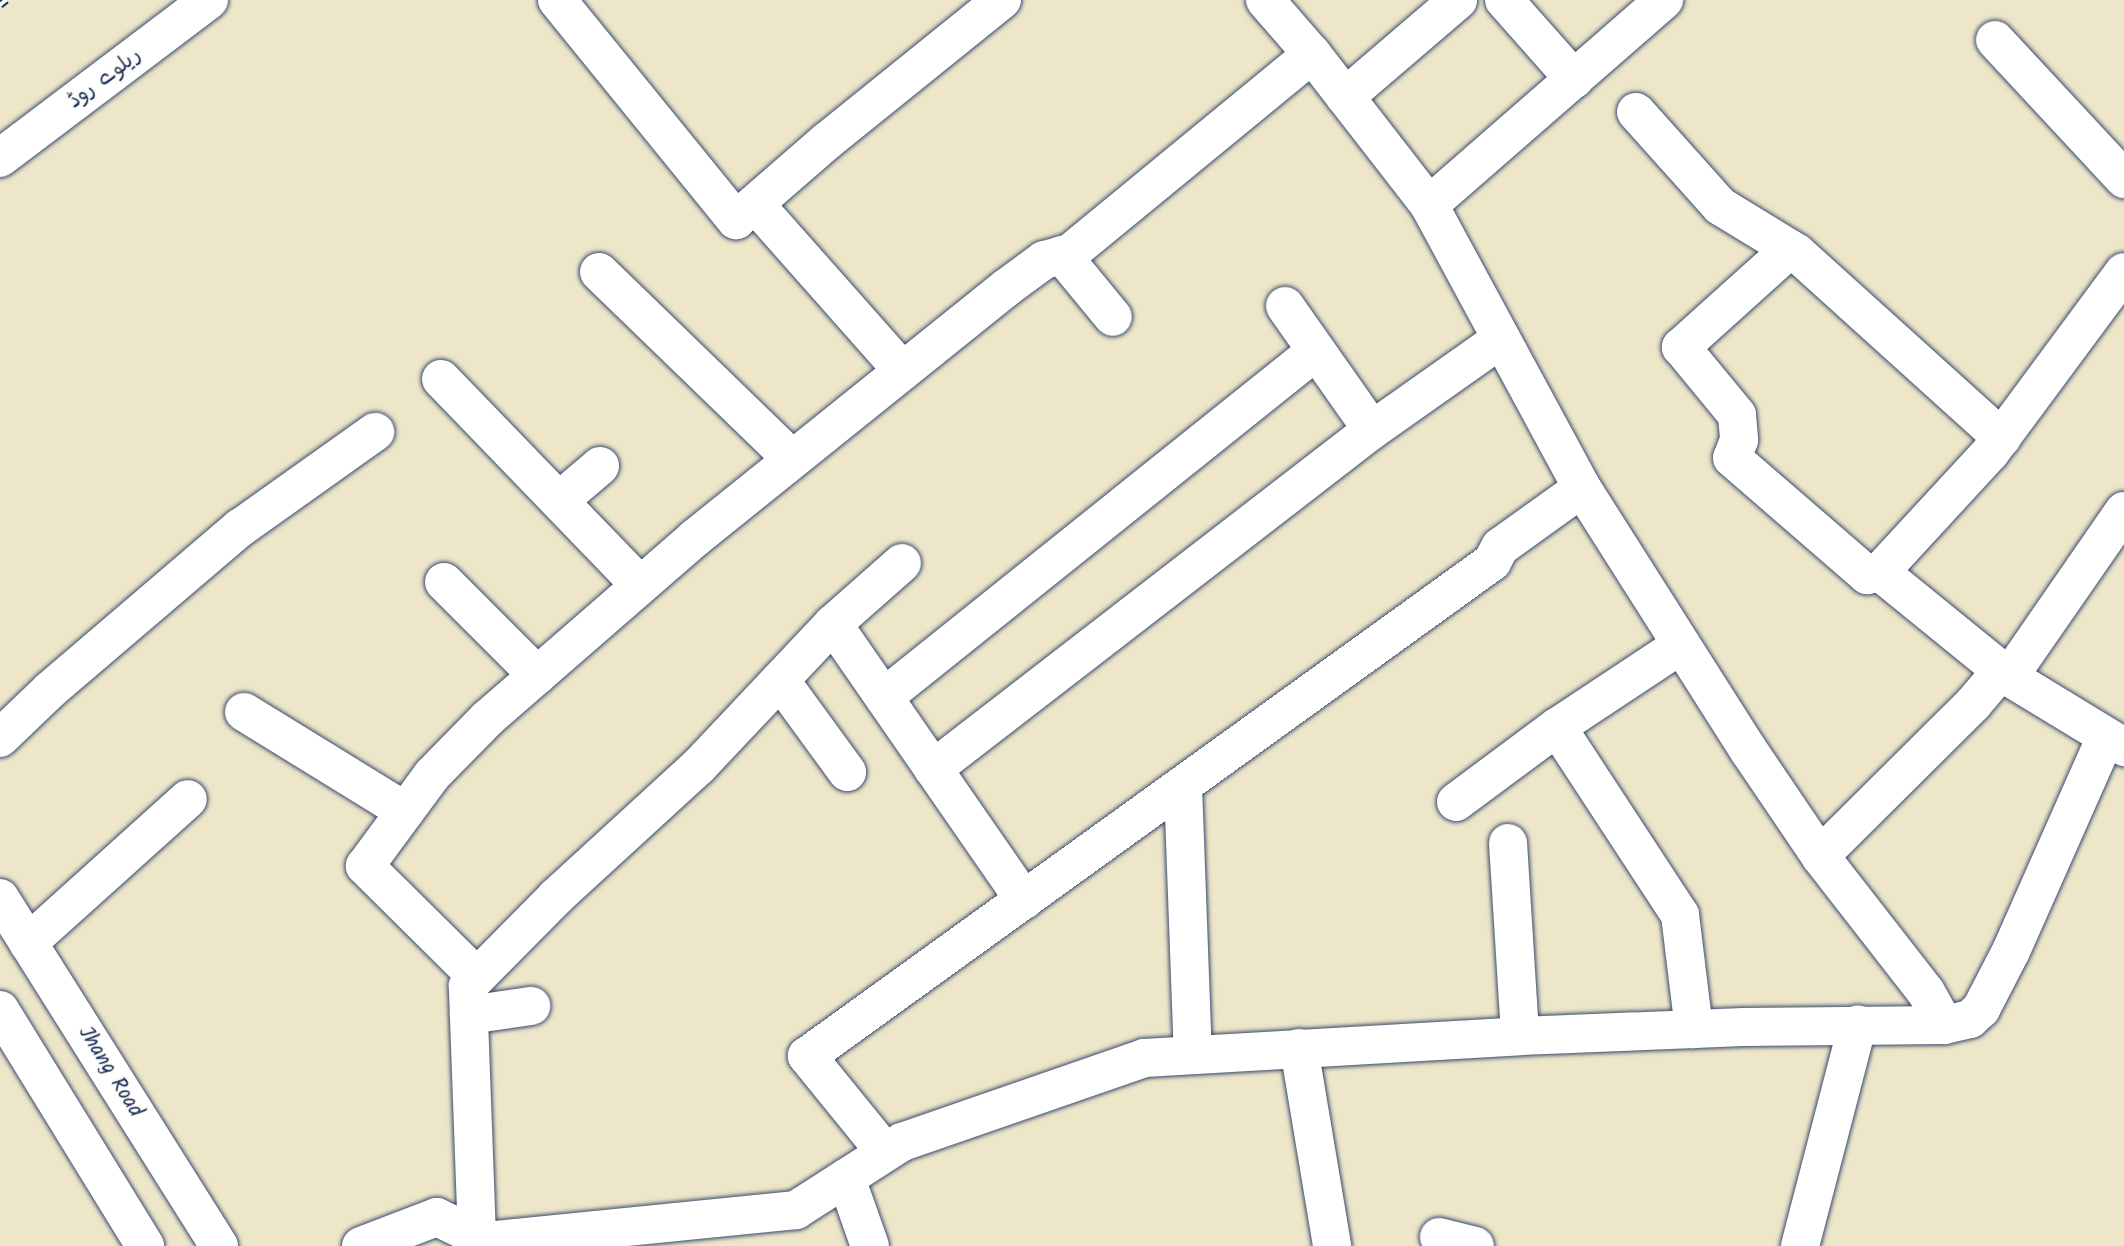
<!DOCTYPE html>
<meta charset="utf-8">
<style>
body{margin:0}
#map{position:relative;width:2124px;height:1246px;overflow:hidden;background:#ede6c9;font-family:Kalam,"Playpen Sans Arabic",sans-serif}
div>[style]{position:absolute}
.roads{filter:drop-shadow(0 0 2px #3a4a6e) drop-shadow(0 0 2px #3a4a6e)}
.minor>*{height:38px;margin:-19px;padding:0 19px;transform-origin:19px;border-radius:19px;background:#fff}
.major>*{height:38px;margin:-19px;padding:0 19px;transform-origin:19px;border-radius:19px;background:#fff}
.rail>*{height:8px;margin-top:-4px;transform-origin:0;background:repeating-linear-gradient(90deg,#fdfcf7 0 16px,#1b2f5e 0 32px);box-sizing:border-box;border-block:2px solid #1b2f5e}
span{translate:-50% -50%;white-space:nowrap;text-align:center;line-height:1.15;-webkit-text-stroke:5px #fdfcf7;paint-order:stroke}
.street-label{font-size:21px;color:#1b2f5e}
</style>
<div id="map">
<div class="roads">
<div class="minor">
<div style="left:557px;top:0;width:284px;rotate:50.9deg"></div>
<div style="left:736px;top:220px;width:121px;rotate:-41deg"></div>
<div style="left:827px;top:141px;width:225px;rotate:-38.9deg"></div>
<div style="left:1265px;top:0;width:72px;rotate:49deg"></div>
<div style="left:1312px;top:54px;width:191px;rotate:52.2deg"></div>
<div style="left:1429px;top:205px;width:322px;rotate:61.6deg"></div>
<div style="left:1582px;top:488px;width:312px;rotate:57.6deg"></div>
<div style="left:1749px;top:751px;width:127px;rotate:55.9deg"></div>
<div style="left:1820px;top:856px;width:172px;rotate:52.1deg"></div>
<div style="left:1926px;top:992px;width:38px;rotate:61deg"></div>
<div style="left:1504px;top:0;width:106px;rotate:48.5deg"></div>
<div style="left:1995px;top:40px;width:190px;rotate:47.1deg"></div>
<div style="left:1345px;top:97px;width:149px;rotate:-40.6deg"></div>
<div style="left:1636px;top:112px;width:126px;rotate:48.2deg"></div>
<div style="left:1720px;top:206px;width:90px;rotate:31.4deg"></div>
<div style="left:1797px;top:253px;width:276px;rotate:42.1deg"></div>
<div style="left:755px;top:204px;width:223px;rotate:48.5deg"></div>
<div style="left:1429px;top:205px;width:312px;rotate:-41.1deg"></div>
<div style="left:1790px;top:249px;width:147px;rotate:138deg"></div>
<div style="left:1681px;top:347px;width:88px;rotate:50.5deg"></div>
<div style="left:1737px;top:415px;width:25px;rotate:85deg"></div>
<div style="left:1739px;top:440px;width:19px;rotate:111deg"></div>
<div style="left:1732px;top:458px;width:179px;rotate:40.9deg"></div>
<div style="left:1867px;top:575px;width:13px;rotate:-13deg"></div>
<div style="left:1880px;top:572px;width:162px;rotate:-47.3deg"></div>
<div style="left:1990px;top:453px;width:225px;rotate:-53.5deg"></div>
<div style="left:1062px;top:255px;width:80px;rotate:50.6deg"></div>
<div style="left:599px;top:272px;width:269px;rotate:44.1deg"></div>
<div style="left:1285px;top:306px;width:151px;rotate:54.9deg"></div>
<div style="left:441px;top:379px;width:286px;rotate:46deg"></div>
<div style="left:559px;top:501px;width:54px;rotate:-40.5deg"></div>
<div style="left:1880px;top:572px;width:166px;rotate:39.1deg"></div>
<div style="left:2009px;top:677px;width:135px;rotate:31.3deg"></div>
<div style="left:444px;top:582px;width:132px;rotate:45deg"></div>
<div style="left:833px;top:624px;width:336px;rotate:55.3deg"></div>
<div style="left:2009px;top:677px;width:202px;rotate:-55.3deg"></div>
<div style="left:780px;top:680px;width:114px;rotate:53.9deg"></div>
<div style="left:884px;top:697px;width:553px;rotate:-38.69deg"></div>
<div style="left:244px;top:712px;width:189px;rotate:31.6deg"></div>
<div style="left:1557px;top:727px;width:225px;rotate:56.8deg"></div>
<div style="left:1680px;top:915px;width:115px;rotate:83deg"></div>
<div style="left:0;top:738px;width:69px;rotate:-43.8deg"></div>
<div style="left:50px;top:690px;width:250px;rotate:-40.5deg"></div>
<div style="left:240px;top:528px;width:166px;rotate:-35.4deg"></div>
<div style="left:933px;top:769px;width:555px;rotate:-37.68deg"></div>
<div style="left:1372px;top:430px;width:158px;rotate:-35.2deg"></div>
<div style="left:1183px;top:786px;width:269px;rotate:87.9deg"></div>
<div style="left:1456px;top:802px;width:126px;rotate:-36.6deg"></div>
<div style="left:1557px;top:727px;width:149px;rotate:-33.5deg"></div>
<div style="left:1508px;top:843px;width:193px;rotate:86.4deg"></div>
<div style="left:1820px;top:856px;width:216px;rotate:-44.8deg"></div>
<div style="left:1973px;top:704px;width:43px;rotate:-49.7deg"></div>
<div style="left:28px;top:943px;width:215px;rotate:-42deg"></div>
<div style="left:477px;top:977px;width:158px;rotate:-135.3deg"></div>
<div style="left:365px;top:866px;width:113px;rotate:-53.6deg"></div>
<div style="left:432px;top:775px;width:80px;rotate:-45.5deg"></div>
<div style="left:488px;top:718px;width:274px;rotate:-41deg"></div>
<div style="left:695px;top:538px;width:399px;rotate:-38.8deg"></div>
<div style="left:1006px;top:288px;width:47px;rotate:-36.4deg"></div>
<div style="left:1044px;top:260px;width:27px;rotate:-15deg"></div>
<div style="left:1070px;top:253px;width:313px;rotate:-39.4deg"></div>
<div style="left:469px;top:1015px;width:63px;rotate:-8.3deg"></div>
<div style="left:1299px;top:1048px;width:201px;rotate:80.5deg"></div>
<div style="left:885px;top:1152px;width:124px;rotate:-129.1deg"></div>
<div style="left:807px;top:1056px;width:845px;rotate:-35.8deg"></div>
<div style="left:1492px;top:562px;width:17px;rotate:-62deg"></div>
<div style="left:1500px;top:547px;width:101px;rotate:-35.7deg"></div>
<div style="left:846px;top:1178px;width:72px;rotate:70.6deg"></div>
<div style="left:1439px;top:1237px;width:37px;rotate:14deg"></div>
<div style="left:361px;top:1246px;width:81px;rotate:-20.9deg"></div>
<div style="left:437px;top:1217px;width:55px;rotate:26.1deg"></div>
<div style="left:486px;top:1241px;width:312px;rotate:-5.7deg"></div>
<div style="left:796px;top:1210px;width:126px;rotate:-32.7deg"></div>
<div style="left:902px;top:1142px;width:256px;rotate:-19.1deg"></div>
<div style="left:1144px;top:1058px;width:377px;rotate:-3.3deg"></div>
<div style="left:1520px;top:1036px;width:224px;rotate:-2.3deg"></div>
<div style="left:1744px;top:1027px;width:200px;rotate:-0.6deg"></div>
<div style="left:1944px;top:1025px;width:27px;rotate:-13deg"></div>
<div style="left:1970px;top:1019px;width:15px;rotate:-42deg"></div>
<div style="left:1981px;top:1009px;width:65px;rotate:-62.7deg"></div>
<div style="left:2011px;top:951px;width:234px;rotate:-66.1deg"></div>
<div style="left:482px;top:1246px;width:10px;rotate:-119deg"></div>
<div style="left:477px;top:1237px;width:251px;rotate:-92.1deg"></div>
<div style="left:468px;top:986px;width:125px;rotate:-45.3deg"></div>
<div style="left:556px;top:897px;width:194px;rotate:-42.5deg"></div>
<div style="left:699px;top:766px;width:195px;rotate:-46.7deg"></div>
<div style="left:833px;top:624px;width:92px;rotate:-41.5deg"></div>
<div style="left:1800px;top:1246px;width:229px;rotate:-75.4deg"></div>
</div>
<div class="major">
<div style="left:0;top:158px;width:262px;rotate:-37.1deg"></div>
<div style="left:0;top:898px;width:411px;rotate:57.8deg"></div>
<div style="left:0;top:1010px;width:277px;rotate:58.4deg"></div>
</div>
</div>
<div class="rail">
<div style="left:0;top:5px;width:8px;rotate:-40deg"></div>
</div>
<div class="street-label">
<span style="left:105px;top:79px;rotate:-37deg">ریلوے روڈ</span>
<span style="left:110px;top:1072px;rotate:58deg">Jhang Road</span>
</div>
</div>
